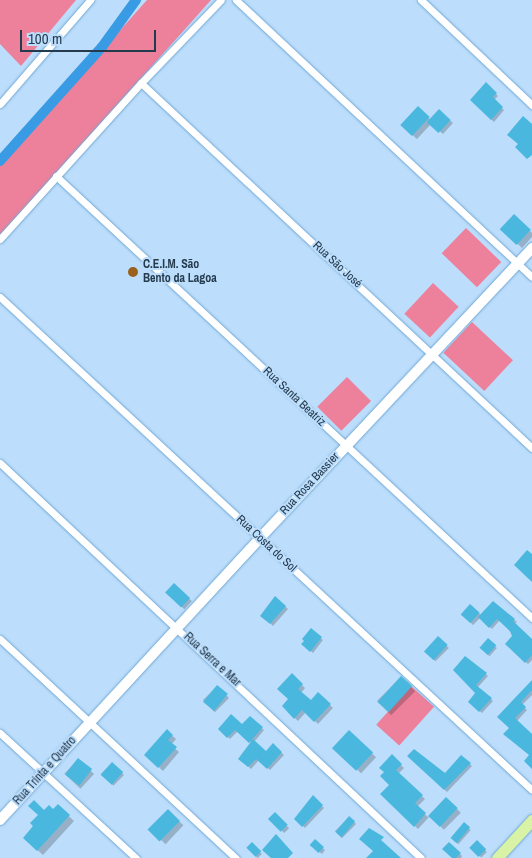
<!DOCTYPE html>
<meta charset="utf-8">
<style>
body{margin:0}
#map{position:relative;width:532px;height:858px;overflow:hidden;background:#bcddfb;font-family:"Archivo Narrow",sans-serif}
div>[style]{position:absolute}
.green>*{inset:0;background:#ed809b;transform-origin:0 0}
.shadow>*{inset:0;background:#0003;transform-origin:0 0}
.canal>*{height:10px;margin:-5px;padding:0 5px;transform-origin:5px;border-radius:5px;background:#389be4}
.building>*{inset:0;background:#4ab8de;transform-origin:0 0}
.roads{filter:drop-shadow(0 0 1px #6fa7d5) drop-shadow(0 0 1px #6fa7d5)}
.street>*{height:7px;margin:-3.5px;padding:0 3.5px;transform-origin:3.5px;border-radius:3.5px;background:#fff}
.secondary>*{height:10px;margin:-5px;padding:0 5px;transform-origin:5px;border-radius:5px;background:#fff}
.primary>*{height:11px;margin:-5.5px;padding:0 5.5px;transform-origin:5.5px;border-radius:5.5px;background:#d8f2a6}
.dots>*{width:14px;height:14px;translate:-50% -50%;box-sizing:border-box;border:2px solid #bcddfb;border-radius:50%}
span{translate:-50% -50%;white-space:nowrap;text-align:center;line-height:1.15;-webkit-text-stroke:4px #bcddfb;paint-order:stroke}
.poi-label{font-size:12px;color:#243b4e;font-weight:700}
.left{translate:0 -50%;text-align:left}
.street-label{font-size:12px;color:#243b4e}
.scale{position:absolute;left:20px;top:30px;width:136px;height:22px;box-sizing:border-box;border:2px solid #243b4e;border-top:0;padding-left:6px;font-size:15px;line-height:18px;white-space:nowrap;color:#243b4e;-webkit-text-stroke:4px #bcddfb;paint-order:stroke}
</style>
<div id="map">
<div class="green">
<div style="clip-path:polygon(0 0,76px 0,21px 66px,0 44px)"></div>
<div style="clip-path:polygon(147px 0,211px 0,0 236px,0 165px)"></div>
<div style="left:466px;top:228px;width:49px;height:35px;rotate:44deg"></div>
<div style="left:433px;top:283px;width:35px;height:42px;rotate:43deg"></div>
<div style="left:472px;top:322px;width:56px;height:42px;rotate:43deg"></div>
<div style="left:347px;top:377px;width:34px;height:42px;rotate:45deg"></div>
<div style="left:411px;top:686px;width:31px;height:52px;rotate:42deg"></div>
</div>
<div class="shadow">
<div style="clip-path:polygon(486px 84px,498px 96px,494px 100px,504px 110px,494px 122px,472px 100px)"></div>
<div style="clip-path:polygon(418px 108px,431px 120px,439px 111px,453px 123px,443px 134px,431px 124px,417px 139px,402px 126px)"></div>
<div style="clip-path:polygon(514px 216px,532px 233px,532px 237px,522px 248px,502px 229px)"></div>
<div style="left:174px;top:585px;width:24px;height:11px;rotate:42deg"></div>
<div style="clip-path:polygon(275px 597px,288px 609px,273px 626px,262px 615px)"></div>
<div style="clip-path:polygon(493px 603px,517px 622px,514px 624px,532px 642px,532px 660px,528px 664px,506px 644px,514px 636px,500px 620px,492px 629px,480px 618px,473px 625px,462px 614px,470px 606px,481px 615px)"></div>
<div style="clip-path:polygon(311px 630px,323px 640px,313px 653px,303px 644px)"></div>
<div style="left:439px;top:638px;width:14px;height:19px;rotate:45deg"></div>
<div style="left:488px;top:640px;width:12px;height:11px;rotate:42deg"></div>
<div style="clip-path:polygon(466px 658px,488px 676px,478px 687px,493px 701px,482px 713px,470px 702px,477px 693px)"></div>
<div style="clip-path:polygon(292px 675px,305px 688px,301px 693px,311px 702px,318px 694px,333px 708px,318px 724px,306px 712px,298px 721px,283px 706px,290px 699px)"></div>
<div style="left:401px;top:677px;width:20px;height:34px;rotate:45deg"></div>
<div style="clip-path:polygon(532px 681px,532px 695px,522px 705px,527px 710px,517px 721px,532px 736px,532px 768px,530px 755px,510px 728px,498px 717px)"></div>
<div style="left:217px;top:686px;width:17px;height:20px;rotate:45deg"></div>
<div style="clip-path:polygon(250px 718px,264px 730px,254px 742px,266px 752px,273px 745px,284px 755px,270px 770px,259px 760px,251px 769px,240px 759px,251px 743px,238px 731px,230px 739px,219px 729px,242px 726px)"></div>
<div style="clip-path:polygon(167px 731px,176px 739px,171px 745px,179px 752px,163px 771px,146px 755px)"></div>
<div style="left:349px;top:732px;width:37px;height:22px;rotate:43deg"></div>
<div style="clip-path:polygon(392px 756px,404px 768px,398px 774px,425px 799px,417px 807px,428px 817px,430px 816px,418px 829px,382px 794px,390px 785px,386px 772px)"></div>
<div style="clip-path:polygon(409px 756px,445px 775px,462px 757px,472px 766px,447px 792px)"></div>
<div style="left:78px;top:759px;width:22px;height:20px;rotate:43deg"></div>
<div style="left:112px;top:763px;width:17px;height:15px;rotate:45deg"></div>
<div style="clip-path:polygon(313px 797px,324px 808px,305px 828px,296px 819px)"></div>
<div style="left:446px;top:798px;width:21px;height:24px;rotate:45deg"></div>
<div style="clip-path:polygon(58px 806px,74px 821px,43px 855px,24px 838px,44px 812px,53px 811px)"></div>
<div style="left:168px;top:811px;width:21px;height:26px;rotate:43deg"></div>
<div style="left:275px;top:814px;width:20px;height:7px;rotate:45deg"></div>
<div style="left:349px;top:817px;width:10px;height:20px;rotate:45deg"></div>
<div style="left:464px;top:824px;width:9px;height:19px;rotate:41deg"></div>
<div style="clip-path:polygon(315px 841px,325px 850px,322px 854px,311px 845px)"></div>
<div style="left:477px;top:842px;width:14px;height:8px;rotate:45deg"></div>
<div style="left:252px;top:844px;width:14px;height:6px;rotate:45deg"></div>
<div style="clip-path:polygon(449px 844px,462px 856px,461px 858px,453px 858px)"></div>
</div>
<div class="canal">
<div style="left:0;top:161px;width:153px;rotate:-48.2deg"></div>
<div style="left:102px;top:47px;width:58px;rotate:-54.1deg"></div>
</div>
<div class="building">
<div style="clip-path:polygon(486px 82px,497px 93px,493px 97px,503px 107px,491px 120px,470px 100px)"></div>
<div style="left:418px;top:106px;width:16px;height:26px;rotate:43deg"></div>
<div style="left:439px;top:109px;width:16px;height:18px;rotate:43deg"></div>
<div style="clip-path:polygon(523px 116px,532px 124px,532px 155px,527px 159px,515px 147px,518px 144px,507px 135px)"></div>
<div style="left:514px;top:214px;width:23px;height:21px;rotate:43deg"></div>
<div style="clip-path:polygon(527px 550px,532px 554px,532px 582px,514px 565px)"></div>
<div style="left:174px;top:583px;width:22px;height:13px;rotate:43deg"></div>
<div style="clip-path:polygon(275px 596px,286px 606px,270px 624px,260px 616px)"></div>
<div style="clip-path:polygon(493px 601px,515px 619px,513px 621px,532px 639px,532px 655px,525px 663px,505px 644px,512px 636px,510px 631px,497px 619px,489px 628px,478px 617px)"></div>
<div style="left:470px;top:604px;width:13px;height:14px;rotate:42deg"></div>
<div style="clip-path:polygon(311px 628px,322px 637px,310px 652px,301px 644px,304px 641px,302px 639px)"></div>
<div style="left:438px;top:636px;width:13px;height:21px;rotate:42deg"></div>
<div style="left:488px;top:638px;width:11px;height:13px;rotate:41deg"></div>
<div style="clip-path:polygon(465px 656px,487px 673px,476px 685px,492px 698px,479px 712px,468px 702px,475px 693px,453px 670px)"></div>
<div style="clip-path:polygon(292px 673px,303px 684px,298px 689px,311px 700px,318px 692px,331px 704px,314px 722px,302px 710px,294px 719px,282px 706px,288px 699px,277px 689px)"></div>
<div style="left:401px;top:676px;width:15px;height:35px;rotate:42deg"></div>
<div style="clip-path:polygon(532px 680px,532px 690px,521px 702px,526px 707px,515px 718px,532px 734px,532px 769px,524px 761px,529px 755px,503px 734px,509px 728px,497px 717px)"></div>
<div style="left:217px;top:685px;width:14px;height:22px;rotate:39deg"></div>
<div style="clip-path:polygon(231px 714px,242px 724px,250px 716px,263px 727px,249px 743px,235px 730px,227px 738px,218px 729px)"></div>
<div style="clip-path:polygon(167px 729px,173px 735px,168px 740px,177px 747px,158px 768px,144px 755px)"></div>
<div style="left:349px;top:730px;width:33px;height:25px;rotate:43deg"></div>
<div style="clip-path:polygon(253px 739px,266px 751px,273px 743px,282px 752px,267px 769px,256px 759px,248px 767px,238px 759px)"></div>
<div style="clip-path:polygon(414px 749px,445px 773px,461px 755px,471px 763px,444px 790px,407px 756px)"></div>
<div style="clip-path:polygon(392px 754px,402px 764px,396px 770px,423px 795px,415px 803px,426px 813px,414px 827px,380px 794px,389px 785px,380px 776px,384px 772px,379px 768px)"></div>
<div style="left:78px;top:758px;width:18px;height:21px;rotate:38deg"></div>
<div style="left:112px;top:762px;width:15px;height:17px;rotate:42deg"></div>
<div style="clip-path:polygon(313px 795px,323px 805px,302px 827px,294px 819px)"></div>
<div style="left:446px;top:797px;width:16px;height:26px;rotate:43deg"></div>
<div style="clip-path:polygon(34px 800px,44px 810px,49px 805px,53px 809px,58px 804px,70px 815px,37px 851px,23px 838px,33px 826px,30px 823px,38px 815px,28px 806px)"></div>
<div style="left:168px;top:809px;width:17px;height:29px;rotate:45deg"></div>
<div style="left:275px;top:812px;width:18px;height:10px;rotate:45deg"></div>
<div style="left:349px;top:816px;width:8px;height:21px;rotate:40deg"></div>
<div style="left:464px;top:822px;width:8px;height:21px;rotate:40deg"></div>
<div style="clip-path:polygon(369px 828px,384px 837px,381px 840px,401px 858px,366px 858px,373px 851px,359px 839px)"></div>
<div style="clip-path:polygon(276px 834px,293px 853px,288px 858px,271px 858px,262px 850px)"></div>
<div style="left:315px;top:839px;width:12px;height:8px;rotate:42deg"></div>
<div style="left:477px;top:840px;width:13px;height:11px;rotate:45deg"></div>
<div style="left:252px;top:842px;width:13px;height:8px;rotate:45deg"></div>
<div style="clip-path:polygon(449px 842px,461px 853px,456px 858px,452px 858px,442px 849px)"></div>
</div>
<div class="roads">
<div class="street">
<div style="left:236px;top:0;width:405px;rotate:43.1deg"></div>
<div style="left:421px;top:0;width:153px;rotate:43.4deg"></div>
<div style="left:141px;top:83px;width:535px;rotate:43.03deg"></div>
<div style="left:0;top:104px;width:138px;rotate:-49.1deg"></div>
<div style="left:56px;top:176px;width:650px;rotate:42.88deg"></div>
<div style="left:0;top:239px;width:210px;rotate:-47.9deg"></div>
<div style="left:141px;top:83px;width:115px;rotate:-46.1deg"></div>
<div style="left:0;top:297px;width:725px;rotate:42.82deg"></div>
<div style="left:0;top:463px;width:577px;rotate:43.18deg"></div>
<div style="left:0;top:639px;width:322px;rotate:42.9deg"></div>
<div style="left:0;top:733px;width:185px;rotate:42.6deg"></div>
</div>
<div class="secondary">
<div style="left:0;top:820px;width:384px;rotate:-47.3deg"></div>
<div style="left:260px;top:538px;width:398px;rotate:-46.8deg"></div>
</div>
<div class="primary">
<div style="left:497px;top:858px;width:52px;rotate:-47.4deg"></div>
</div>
</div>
<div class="dots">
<div style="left:133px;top:272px;background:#9a601e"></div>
</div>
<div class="poi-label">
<span class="left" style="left:143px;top:272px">C.E.I.M. São<br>Bento da Lagoa</span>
</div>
<div class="street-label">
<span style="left:337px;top:265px;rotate:43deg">Rua São José</span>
<span style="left:294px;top:397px;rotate:43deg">Rua Santa Beatriz</span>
<span style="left:310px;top:484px;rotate:-47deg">Rua Rosa Bassier</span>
<span style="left:266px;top:544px;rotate:43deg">Rua Costa do Sol</span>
<span style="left:212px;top:660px;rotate:43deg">Rua Serra e Mar</span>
<span style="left:45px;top:771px;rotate:-48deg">Rua Trinta e Quatro</span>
</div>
<div class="scale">100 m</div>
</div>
